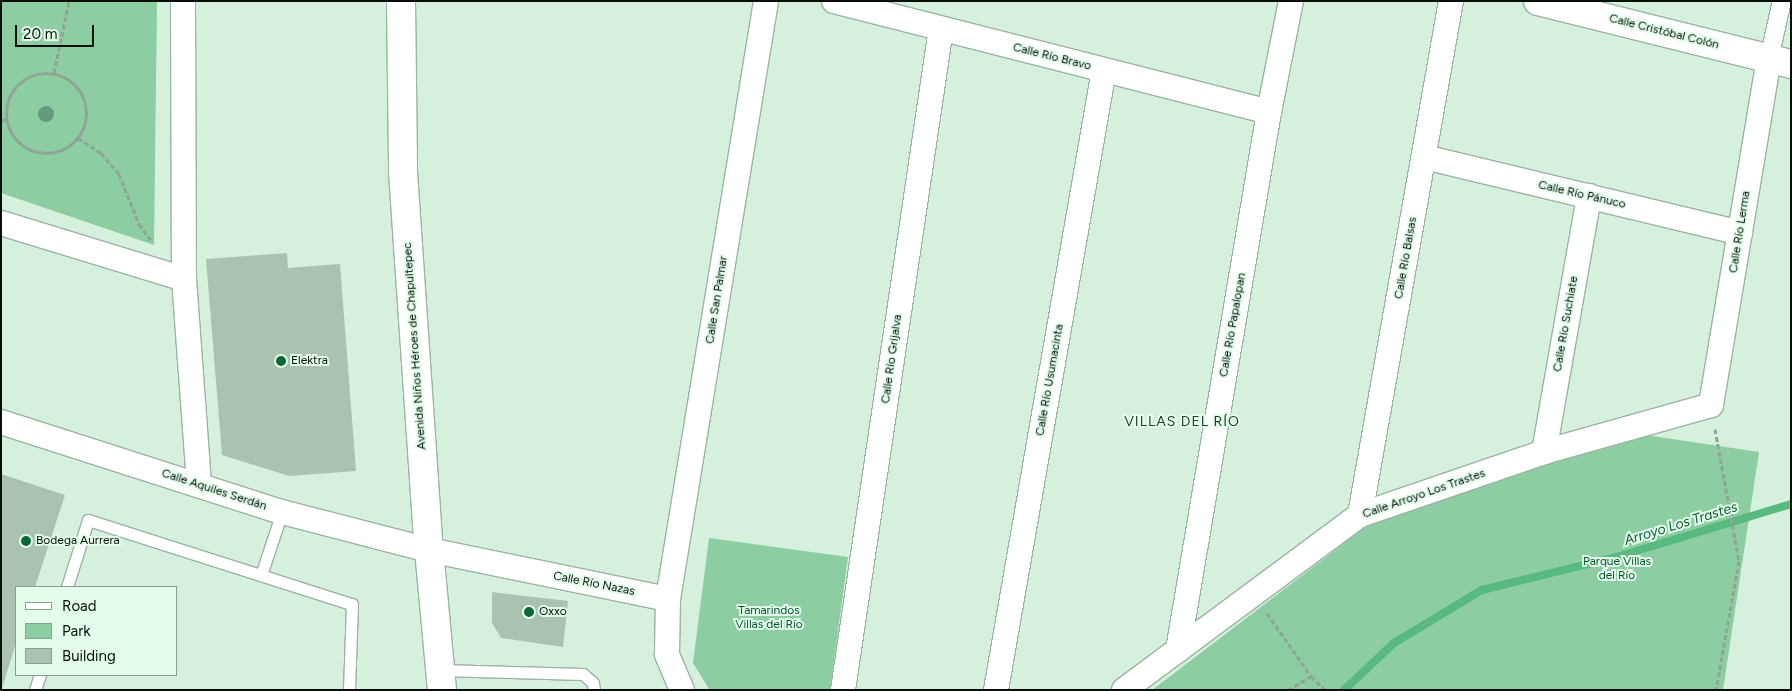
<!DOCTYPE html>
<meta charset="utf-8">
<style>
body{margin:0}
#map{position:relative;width:1792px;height:691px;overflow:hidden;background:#d5f1dd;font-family:Figtree,sans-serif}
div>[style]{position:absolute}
.green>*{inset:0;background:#8dcda2}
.stream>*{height:8px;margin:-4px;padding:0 4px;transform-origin:4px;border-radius:4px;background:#58ba7e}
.building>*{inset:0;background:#a9c3b0}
.path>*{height:3px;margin-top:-1.5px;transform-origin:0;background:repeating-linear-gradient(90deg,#8fa596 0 5px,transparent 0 7.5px)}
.path>.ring{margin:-1.5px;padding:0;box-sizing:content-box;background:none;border:3px solid #8fa596;border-radius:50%}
.roads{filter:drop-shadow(1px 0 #9ab4a1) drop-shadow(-1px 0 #9ab4a1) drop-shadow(0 1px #9ab4a1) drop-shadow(0 -1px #9ab4a1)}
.service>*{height:11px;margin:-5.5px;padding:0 5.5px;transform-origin:5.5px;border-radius:5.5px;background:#fff}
.pedestrian>*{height:18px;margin:-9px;padding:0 9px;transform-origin:9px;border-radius:9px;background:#fff}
.minor>*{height:24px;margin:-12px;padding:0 12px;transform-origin:12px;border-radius:12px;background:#fff}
.tertiary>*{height:28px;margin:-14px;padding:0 14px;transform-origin:14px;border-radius:14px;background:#fff}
.trees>*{width:16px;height:16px;margin:-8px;border-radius:50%;background:#639b7c}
.dots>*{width:14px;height:14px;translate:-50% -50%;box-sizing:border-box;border:2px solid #e2feea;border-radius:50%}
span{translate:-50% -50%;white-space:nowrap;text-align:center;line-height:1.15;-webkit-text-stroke:4px #e2feea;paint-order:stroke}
.street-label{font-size:12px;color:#060f09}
.poi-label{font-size:12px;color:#060f09}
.left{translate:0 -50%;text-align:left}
.park-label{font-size:12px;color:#05542d}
.neighbourhood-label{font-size:14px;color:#263c2d;letter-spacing:1px}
.water-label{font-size:14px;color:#0d5831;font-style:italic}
.frame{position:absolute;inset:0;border:2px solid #060f09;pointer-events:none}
.legend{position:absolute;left:15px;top:586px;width:162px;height:90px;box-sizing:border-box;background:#e2feea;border:1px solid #8a9e90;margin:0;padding:6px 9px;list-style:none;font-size:15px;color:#060f09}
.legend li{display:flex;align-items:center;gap:10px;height:25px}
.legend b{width:25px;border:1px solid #8a9e90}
.scale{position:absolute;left:15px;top:25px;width:79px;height:22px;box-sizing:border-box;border:2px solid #060f09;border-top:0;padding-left:6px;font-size:15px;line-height:18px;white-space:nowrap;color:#060f09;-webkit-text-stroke:4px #e2feea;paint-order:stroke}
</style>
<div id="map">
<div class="green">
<i style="clip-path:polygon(1px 1px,157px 1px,154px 245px,1px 193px)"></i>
<i style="clip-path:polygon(1639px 434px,1759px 452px,1723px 690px,1152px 690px,1380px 516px)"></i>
<i style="clip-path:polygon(709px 538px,848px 557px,830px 690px,709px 689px,693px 663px)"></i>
</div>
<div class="stream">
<i style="left:1344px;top:690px;width:69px;rotate:-43.2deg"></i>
<i style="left:1394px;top:643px;width:103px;rotate:-31.1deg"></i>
<i style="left:1482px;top:590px;width:142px;rotate:-13.8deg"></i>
<i style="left:1620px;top:556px;width:179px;rotate:-16.9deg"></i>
</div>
<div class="building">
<i style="clip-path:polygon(287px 253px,288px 268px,340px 264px,356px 471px,289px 476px,222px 455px,206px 259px)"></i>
<i style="clip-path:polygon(1px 474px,65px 495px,35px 587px,16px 587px,16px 643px,2px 688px)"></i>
<i style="clip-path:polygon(492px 592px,568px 601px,563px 647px,501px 638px,492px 623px)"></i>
</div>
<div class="path">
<i class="ring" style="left:6px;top:73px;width:77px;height:77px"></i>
<i style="left:54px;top:73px;width:74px;rotate:-78.2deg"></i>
<i style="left:1px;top:121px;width:5px;rotate:-22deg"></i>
<i style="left:78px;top:138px;width:27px;rotate:33deg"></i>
<i style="left:101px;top:153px;width:28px;rotate:49deg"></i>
<i style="left:119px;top:174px;width:54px;rotate:68.2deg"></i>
<i style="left:139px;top:224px;width:22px;rotate:54deg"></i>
<i style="left:1715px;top:429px;width:134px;rotate:79.7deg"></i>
<i style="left:1739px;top:561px;width:131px;rotate:100.1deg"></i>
<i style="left:1267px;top:613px;width:77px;rotate:55.1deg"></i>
<i style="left:1288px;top:690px;width:27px;rotate:-31deg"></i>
<i style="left:1311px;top:676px;width:20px;rotate:45deg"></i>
</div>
<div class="roads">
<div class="service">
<i style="left:261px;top:575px;width:66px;rotate:-71.6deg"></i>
<i style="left:67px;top:587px;width:70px;rotate:-72.6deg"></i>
<i style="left:88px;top:520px;width:277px;rotate:17.7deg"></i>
<i style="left:352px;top:604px;width:86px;rotate:92deg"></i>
<i style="left:440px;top:670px;width:143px;rotate:1.6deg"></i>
<i style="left:583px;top:674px;width:13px;rotate:42deg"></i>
<i style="left:593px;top:683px;width:7px;rotate:82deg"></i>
<i style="left:35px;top:690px;width:16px;rotate:-72deg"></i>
</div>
<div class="pedestrian">
<i style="left:1769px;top:59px;width:59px;rotate:-77.4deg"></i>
</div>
<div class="minor">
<i style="left:183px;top:1px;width:278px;rotate:89.8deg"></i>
<i style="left:184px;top:279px;width:207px;rotate:85.8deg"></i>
<i style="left:834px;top:1px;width:449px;rotate:14.3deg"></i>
<i style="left:1424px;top:157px;width:325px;rotate:13.5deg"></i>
<i style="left:1px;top:223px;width:191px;rotate:17deg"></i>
<i style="left:1px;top:422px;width:295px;rotate:17.8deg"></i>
<i style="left:282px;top:512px;width:152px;rotate:14.5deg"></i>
<i style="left:429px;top:550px;width:244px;rotate:11.6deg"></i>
<i style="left:1544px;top:452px;width:260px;rotate:-80deg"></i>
<i style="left:1360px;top:515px;width:522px;rotate:-79.96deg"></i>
<i style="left:1178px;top:650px;width:546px;rotate:-80.4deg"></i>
<i style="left:1269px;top:112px;width:113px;rotate:-78.8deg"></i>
<i style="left:682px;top:690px;width:39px;rotate:-113deg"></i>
<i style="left:667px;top:654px;width:55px;rotate:-89deg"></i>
<i style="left:668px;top:599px;width:606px;rotate:-80.69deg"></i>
<i style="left:843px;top:690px;width:668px;rotate:-81.57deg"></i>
<i style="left:996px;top:690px;width:629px;rotate:-80.12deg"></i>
<i style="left:1124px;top:690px;width:294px;rotate:-36.6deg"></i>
<i style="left:1360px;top:515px;width:194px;rotate:-18.9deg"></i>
<i style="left:1544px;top:452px;width:173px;rotate:-15.7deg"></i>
<i style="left:1711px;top:405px;width:351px;rotate:-80.5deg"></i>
</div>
<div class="tertiary">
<i style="left:401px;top:1px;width:171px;rotate:89.3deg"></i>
<i style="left:403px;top:172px;width:379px;rotate:86.1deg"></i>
<i style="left:429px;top:550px;width:141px;rotate:84.7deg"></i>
<i style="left:1538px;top:1px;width:261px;rotate:14deg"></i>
</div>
</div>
<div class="trees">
<i style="left:46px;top:114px"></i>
</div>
<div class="dots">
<i style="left:281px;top:361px;background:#0d6739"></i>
<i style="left:26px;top:541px;background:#0d6739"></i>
<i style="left:529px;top:612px;background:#0d6739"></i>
</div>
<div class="street-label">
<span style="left:1664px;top:32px;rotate:14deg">Calle Cristóbal Colón</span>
<span style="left:1052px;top:57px;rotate:14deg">Calle Río Bravo</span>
<span style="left:1582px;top:195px;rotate:13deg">Calle Río Pánuco</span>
<span style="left:1740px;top:232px;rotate:-81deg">Calle Río Lerma</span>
<span style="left:1406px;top:258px;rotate:-80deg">Calle Río Balsas</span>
<span style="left:717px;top:300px;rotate:-81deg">Calle San Palmar</span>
<span style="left:1566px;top:324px;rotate:-80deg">Calle Río Suchiate</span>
<span style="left:1233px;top:325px;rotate:-80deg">Calle Río Papalopan</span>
<span style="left:415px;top:346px;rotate:-94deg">Avenida Niños Héroes de Chapultepec</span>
<span style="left:892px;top:359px;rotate:-82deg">Calle Río Grijalva</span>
<span style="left:1050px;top:380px;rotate:-80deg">Calle Río Usumacinta</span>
<span style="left:214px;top:490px;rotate:18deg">Calle Aquiles Serdán</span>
<span style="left:1424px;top:494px;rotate:-19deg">Calle Arroyo Los Trastes</span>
<span style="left:594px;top:584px;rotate:11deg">Calle Río Nazas</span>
</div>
<div class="poi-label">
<span class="left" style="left:291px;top:361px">Elektra</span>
<span class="left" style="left:36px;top:541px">Bodega Aurrera</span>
<span class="left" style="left:539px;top:612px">Oxxo</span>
</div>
<div class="park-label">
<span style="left:1617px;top:569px">Parque Villas<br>del Río</span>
<span style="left:769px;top:618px">Tamarindos<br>Villas del Río</span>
</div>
<div class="neighbourhood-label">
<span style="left:1182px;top:422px">VILLAS DEL RÍO</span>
</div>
<div class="water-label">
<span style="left:1681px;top:524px;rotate:-17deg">Arroyo Los Trastes</span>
</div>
<div class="frame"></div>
<ul class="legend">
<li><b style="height:6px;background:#fff"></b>Road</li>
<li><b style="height:14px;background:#8dcda2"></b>Park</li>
<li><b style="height:14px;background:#a9c3b0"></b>Building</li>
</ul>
<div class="scale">20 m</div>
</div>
